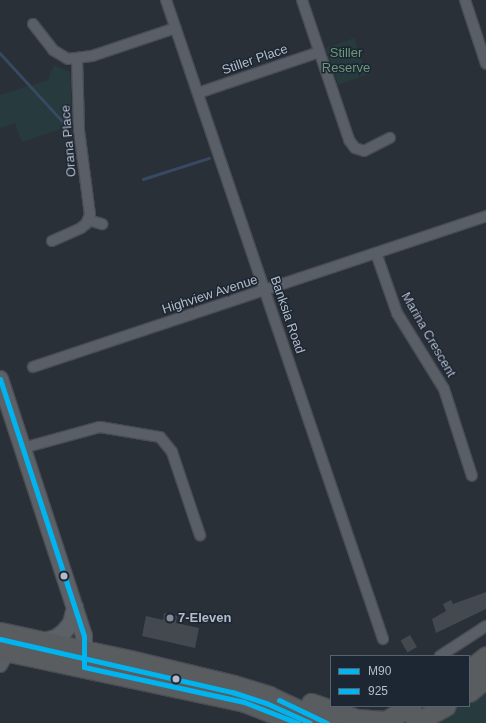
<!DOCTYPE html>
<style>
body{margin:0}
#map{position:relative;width:486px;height:723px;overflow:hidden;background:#2a3038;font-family:Helvetica,sans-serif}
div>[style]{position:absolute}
.green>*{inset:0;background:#273a3e;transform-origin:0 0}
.stream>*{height:2.5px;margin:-1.25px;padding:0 1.25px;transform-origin:1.25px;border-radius:1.25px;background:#384963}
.building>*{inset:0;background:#444950;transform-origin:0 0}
.roads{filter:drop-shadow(1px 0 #484c53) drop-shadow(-1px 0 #484c53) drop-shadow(0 1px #484c53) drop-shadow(0 -1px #484c53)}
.street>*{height:10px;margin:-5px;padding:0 5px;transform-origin:5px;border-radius:5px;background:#5a5e66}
.secondary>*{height:14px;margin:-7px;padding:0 7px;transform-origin:7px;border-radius:7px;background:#595d64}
.primary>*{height:16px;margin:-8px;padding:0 8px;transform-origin:8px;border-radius:8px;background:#5c6168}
.highway>*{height:19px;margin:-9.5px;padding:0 9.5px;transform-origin:9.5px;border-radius:9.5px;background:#5a5d60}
.bus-1>*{height:5px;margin:-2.5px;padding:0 2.5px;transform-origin:2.5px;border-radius:2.5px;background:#00b5ef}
.bus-2>*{height:5px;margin:-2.5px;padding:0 2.5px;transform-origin:2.5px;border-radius:2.5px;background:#00b5ef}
.dots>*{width:11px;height:11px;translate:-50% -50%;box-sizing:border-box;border:2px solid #1d2633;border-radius:50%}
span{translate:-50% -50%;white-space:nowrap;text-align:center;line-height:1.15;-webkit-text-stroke:3px #1d2633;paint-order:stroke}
.park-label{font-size:13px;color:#6b9a76}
.street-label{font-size:13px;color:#b4bcc9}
.poi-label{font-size:13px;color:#b4bcc9;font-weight:700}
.left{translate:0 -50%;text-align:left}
.legend{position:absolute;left:330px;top:655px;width:140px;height:52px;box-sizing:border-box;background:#1d2633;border:1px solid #59626f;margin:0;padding:5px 7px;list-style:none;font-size:12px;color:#b4bcc9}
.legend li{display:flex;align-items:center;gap:8px;height:20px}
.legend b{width:20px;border:1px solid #59626f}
</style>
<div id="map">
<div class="green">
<i style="left:354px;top:38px;width:39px;height:30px;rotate:71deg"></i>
<i style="clip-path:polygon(54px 65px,70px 72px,72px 125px,22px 142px,15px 123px,0 128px,0 95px,48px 80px)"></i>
<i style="clip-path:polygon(486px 686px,486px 723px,425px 723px,455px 706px,469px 706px,469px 698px)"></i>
</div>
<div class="stream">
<i style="left:0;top:53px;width:99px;rotate:47.5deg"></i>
<i style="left:143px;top:179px;width:69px;rotate:-17.7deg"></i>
</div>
<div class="building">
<i style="clip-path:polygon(486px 592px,486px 609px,436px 633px,432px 619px,446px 611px,443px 604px,451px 600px,453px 604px)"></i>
<i style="clip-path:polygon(164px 613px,177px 616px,176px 623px,199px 628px,195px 648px,142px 636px,146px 616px,163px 620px)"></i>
<i style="left:410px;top:635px;width:14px;height:11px;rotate:60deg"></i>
</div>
<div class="roads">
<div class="street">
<i style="left:166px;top:0;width:675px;rotate:71.24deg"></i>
<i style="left:302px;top:0;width:148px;rotate:71.4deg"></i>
<i style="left:349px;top:140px;width:10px;rotate:53deg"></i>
<i style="left:355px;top:148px;width:9px;rotate:18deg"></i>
<i style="left:364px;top:151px;width:29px;rotate:-27deg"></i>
<i style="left:465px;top:0;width:67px;rotate:71.8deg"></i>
<i style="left:33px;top:24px;width:33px;rotate:52deg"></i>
<i style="left:53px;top:50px;width:17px;rotate:31deg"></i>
<i style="left:68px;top:59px;width:24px;rotate:-7deg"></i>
<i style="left:92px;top:56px;width:88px;rotate:-18.6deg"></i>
<i style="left:198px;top:93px;width:128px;rotate:-18.7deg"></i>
<i style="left:88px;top:220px;width:15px;rotate:16deg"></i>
<i style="left:52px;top:241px;width:32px;rotate:-24deg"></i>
<i style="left:81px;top:228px;width:6px;rotate:-39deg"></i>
<i style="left:86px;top:224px;width:10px;rotate:-66deg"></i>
<i style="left:90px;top:215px;width:86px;rotate:-97.4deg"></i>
<i style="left:79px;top:130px;width:71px;rotate:-91.6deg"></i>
<i style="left:376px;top:253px;width:64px;rotate:70.7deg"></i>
<i style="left:397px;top:313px;width:89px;rotate:58.3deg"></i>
<i style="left:444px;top:389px;width:91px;rotate:72.2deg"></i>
<i style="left:33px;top:367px;width:478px;rotate:-18.4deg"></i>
<i style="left:23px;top:448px;width:80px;rotate:-15.3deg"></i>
<i style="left:100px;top:427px;width:61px;rotate:9.5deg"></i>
<i style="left:160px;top:437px;width:19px;rotate:51deg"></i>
<i style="left:172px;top:452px;width:88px;rotate:71.4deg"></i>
<i style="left:440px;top:656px;width:55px;rotate:-33.1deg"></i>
</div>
<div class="secondary">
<i style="left:0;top:665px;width:16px;rotate:-60deg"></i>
</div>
<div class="primary">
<i style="left:0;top:379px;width:270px;rotate:71.9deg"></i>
<i style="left:84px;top:636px;width:25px;rotate:90deg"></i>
<i style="left:43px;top:641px;width:13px;rotate:-13deg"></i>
<i style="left:56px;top:638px;width:10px;rotate:-37deg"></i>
<i style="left:64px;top:632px;width:11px;rotate:-52deg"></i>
<i style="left:71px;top:623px;width:16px;rotate:-75deg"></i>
</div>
<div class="highway">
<i style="left:0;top:632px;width:133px;rotate:12.2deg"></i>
<i style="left:130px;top:660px;width:107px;rotate:13.5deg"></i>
<i style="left:234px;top:685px;width:37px;rotate:17deg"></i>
<i style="left:269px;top:696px;width:64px;rotate:25deg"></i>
<i style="left:0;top:650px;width:249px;rotate:12deg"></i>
<i style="left:244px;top:702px;width:58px;rotate:21.3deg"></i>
<i style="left:469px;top:670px;width:22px;rotate:-39deg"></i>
<i style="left:469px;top:692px;width:22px;rotate:-39deg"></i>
<i style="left:311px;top:703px;width:49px;rotate:19.2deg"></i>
<i style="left:357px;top:719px;width:28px;rotate:4deg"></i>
<i style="left:382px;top:723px;width:34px;rotate:-30deg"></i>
<i style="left:415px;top:723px;width:35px;rotate:-29deg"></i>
</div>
</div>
<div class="bus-1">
<i style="left:0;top:379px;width:270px;rotate:71.9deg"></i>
<i style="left:84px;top:636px;width:31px;rotate:90deg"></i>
<i style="left:84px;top:667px;width:164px;rotate:12.3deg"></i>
<i style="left:244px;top:702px;width:58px;rotate:21.3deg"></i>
<i style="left:279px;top:700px;width:53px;rotate:25.6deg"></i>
</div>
<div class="bus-2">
<i style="left:0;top:639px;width:238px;rotate:12.9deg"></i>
<i style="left:232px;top:692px;width:36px;rotate:18deg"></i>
<i style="left:266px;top:703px;width:48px;rotate:24.4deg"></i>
</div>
<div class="dots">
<i style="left:64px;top:576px;background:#b4bcc9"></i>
<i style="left:170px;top:618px;background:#848b96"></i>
<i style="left:176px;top:679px;background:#b4bcc9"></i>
</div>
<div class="park-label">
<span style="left:346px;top:61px">Stiller<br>Reserve</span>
</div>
<div class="street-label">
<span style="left:255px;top:60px;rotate:-19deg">Stiller Place</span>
<span style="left:69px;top:141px;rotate:-95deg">Orana Place</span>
<span style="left:210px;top:295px;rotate:-18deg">Highview Avenue</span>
<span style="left:287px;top:315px;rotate:71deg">Banksia Road</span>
<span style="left:428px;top:335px;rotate:60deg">Marina Crescent</span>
</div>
<div class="poi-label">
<span class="left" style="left:178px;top:618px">7-Eleven</span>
</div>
<ul class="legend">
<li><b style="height:5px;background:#00b5ef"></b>M90</li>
<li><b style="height:5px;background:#00b5ef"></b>925</li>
</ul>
</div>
